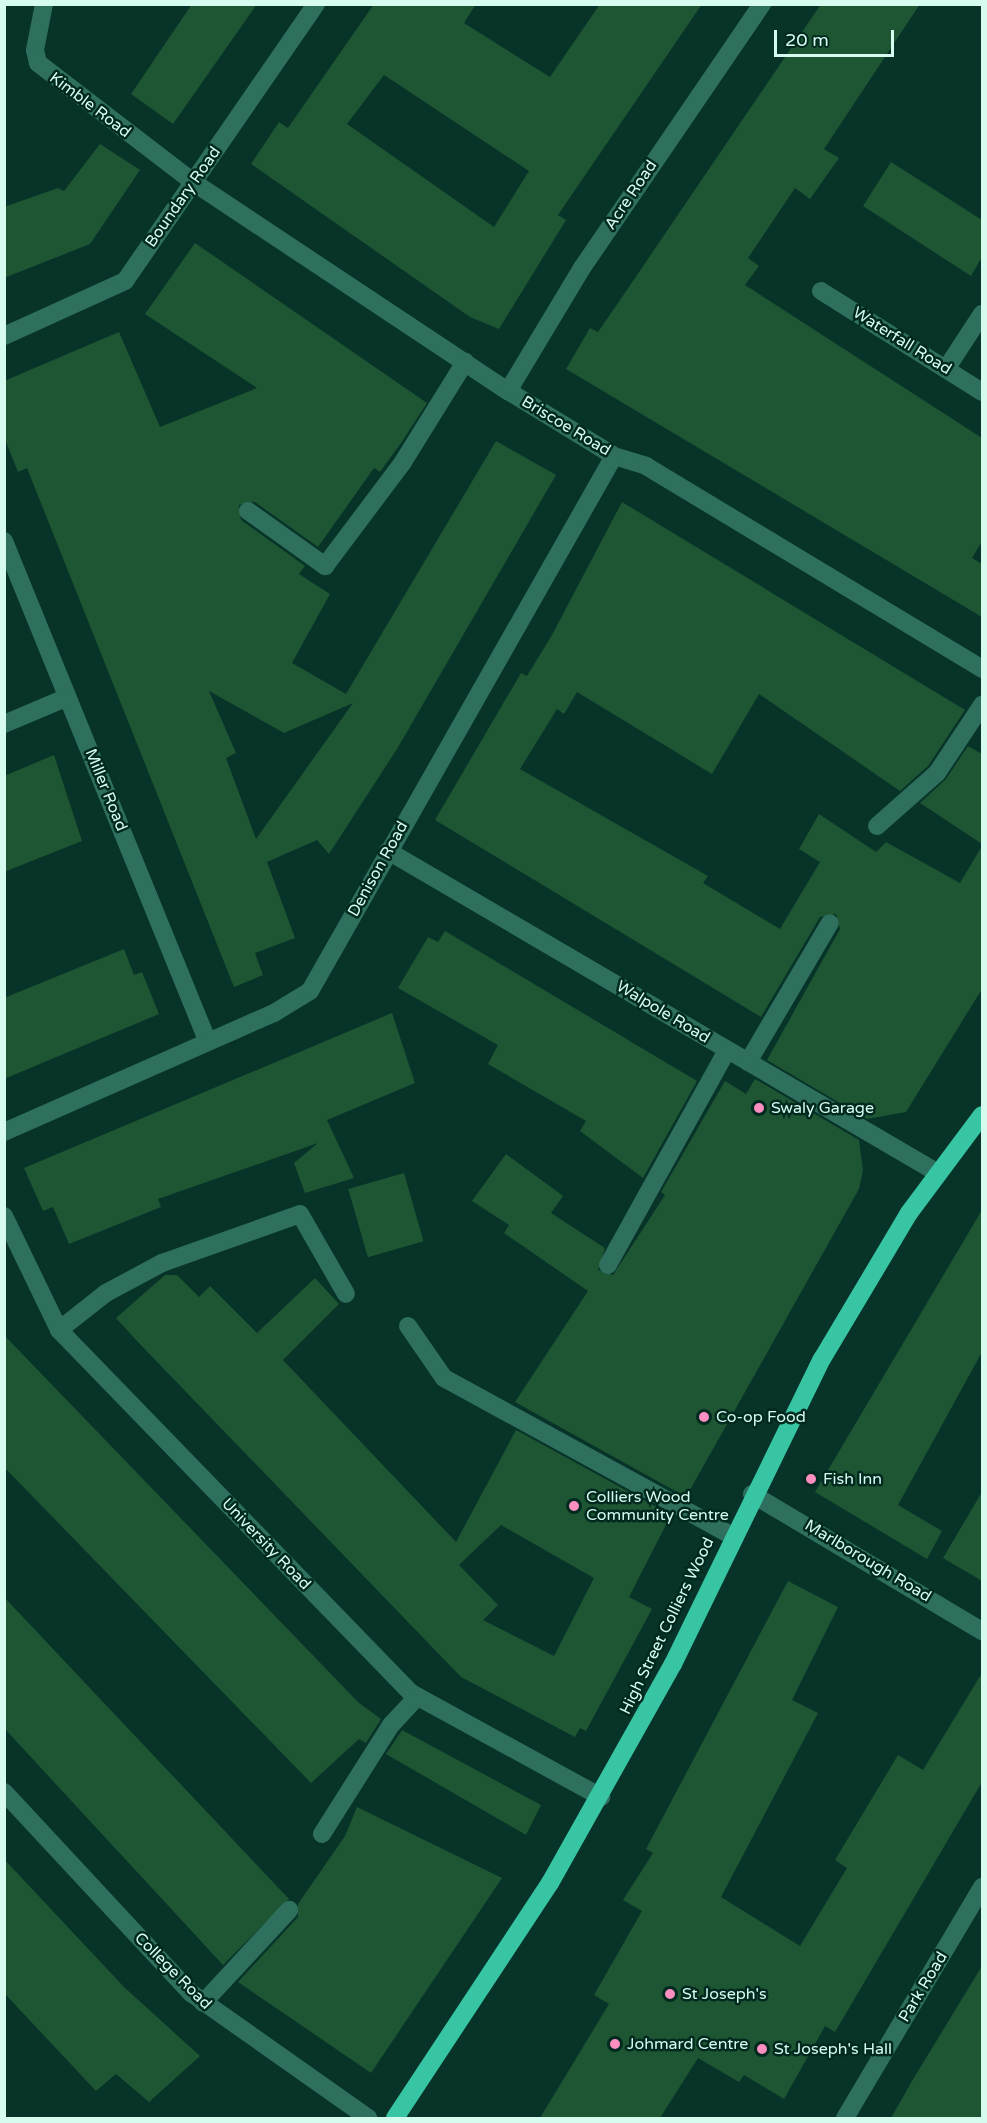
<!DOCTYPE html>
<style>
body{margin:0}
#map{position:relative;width:987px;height:2123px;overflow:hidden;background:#073329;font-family:"Varela Round",sans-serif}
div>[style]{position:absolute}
.building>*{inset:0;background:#1e5633;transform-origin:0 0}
.minor>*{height:18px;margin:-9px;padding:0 9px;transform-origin:9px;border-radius:9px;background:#2e6f5d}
.highway>*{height:18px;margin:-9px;padding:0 9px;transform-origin:9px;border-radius:9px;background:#37c5a3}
.dots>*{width:16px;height:16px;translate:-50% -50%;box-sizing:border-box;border:3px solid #00291f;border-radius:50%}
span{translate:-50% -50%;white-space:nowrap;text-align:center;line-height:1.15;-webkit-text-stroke:5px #00291f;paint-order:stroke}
.street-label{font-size:16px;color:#d6fbef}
.poi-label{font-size:16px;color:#d6fbef}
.left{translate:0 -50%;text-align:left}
.frame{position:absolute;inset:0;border:6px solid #d6fbef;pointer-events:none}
.scale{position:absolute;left:774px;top:30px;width:120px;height:27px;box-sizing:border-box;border:3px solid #d6fbef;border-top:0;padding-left:8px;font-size:18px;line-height:21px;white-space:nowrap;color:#d6fbef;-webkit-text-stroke:4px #00291f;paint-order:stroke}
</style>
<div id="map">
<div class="building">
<i style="clip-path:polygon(192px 4px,257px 4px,173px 124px,131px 94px)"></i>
<i style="clip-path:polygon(evenodd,374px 4px,476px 4px,464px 23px,550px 77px,600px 4px,702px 4px,558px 215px,566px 220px,499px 329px,470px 317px,251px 164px,279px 122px,288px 128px,374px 4px,384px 75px,529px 171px,494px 227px,347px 124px,384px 75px)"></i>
<i style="clip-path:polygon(821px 4px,920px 4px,824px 149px,839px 158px,810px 199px,795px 188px,748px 258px,759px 266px,745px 285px,982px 438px,982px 541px,972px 558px,982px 564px,982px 617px,566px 369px,590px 328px,598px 332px,618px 303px)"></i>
<i style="clip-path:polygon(100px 144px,140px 170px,90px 244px,4px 278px,4px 207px,58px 188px,64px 191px)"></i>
<i style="clip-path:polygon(891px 162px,982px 220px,982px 257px,971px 276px,863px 206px)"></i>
<i style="clip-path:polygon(evenodd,195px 243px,427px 403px,401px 443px,380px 472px,374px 468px,318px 547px,255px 502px,239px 505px,241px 520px,305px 566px,299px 574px,330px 594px,292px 663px,346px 694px,496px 441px,556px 475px,397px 749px,329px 854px,317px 840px,267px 862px,295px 938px,255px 953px,263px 975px,234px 987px,27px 468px,18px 472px,4px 437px,4px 381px,119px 332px,160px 427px,257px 388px,145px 314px,195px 243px,209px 691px,284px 733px,353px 703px,256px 839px,226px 758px,236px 753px,209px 691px)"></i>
<i style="clip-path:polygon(622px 502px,965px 710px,928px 766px,900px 791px,759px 694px,712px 774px,577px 692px,564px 714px,557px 709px,520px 769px,708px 876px,703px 883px,780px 929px,820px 862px,799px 849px,819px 814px,876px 852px,886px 842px,960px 883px,982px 846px,982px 989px,906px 1112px,867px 1119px,767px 1060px,840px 929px,836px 914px,820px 917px,761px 1017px,435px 820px,521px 673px,527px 676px,552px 635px)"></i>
<i style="clip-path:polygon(968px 746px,982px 754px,982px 844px,920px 803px,946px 779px)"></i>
<i style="clip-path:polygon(54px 755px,82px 841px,4px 872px,4px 776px)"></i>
<i style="clip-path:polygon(445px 931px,697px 1081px,643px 1178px,580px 1131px,586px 1121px,488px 1064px,498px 1045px,398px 988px,428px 937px,438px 942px)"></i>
<i style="clip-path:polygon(124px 949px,134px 975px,142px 972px,159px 1014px,4px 1079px,4px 998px)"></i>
<i style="clip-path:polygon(392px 1013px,415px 1083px,327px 1120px,354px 1178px,305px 1193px,294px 1163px,318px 1143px,158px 1199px,161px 1207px,69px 1244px,53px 1207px,43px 1211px,24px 1168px)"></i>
<i style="clip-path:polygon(755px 1079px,859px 1140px,863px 1170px,859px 1189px,686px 1497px,515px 1402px,588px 1291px,504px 1233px,509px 1225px,472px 1201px,506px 1154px,563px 1196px,551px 1213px,605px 1248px,598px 1270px,613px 1275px,665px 1195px,661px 1192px,725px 1081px,746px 1094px)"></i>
<i style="left:404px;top:1173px;width:71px;height:58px;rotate:74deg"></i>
<i style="clip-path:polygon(982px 1210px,982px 1352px,898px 1505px,942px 1531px,927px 1559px,815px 1492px)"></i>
<i style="clip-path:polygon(evenodd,165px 1275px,177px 1275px,199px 1297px,210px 1286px,257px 1333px,315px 1278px,339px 1304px,283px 1360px,456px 1542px,516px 1430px,671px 1515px,629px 1597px,652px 1609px,586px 1731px,580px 1728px,575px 1737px,461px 1677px,136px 1340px,116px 1318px,165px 1275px,501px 1525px,594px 1578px,554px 1656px,483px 1620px,498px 1605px,459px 1565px,501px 1525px)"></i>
<i style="clip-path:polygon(4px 1335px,359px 1703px,381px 1719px,366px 1743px,359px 1739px,311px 1783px,4px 1467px)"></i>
<i style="clip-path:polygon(982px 1492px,982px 1581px,943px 1558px)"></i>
<i style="clip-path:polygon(788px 1581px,838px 1607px,792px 1700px,818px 1713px,721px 1897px,800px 1946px,847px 1868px,835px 1860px,898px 1755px,923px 1770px,982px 1673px,982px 1782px,835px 2032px,825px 2026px,784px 2099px,744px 2075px,739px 2082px,698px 2058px,660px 2118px,540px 2118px,609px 2004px,594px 1995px,642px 1911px,623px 1900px,653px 1853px,646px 1849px)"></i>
<i style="clip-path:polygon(4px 1597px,289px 1899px,223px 1965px,4px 1728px)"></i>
<i style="clip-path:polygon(402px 1730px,541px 1805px,526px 1835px,386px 1754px)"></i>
<i style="clip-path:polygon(357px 1807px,502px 1878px,371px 2073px,238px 1982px,298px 1917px,298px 1904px,345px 1836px)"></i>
<i style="clip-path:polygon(4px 1859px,124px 1987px,200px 2056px,149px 2102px,116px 2074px,96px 2091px,4px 1993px)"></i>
<i style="clip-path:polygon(982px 1966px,982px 2118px,891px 2118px,912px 2081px)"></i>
</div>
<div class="minor">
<i style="left:44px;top:4px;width:47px;rotate:101.1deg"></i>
<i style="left:35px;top:50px;width:13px;rotate:77deg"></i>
<i style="left:38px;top:63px;width:195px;rotate:37.5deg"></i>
<i style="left:193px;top:182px;width:378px;rotate:33.6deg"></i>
<i style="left:508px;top:391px;width:124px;rotate:31.5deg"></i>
<i style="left:614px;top:456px;width:34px;rotate:17deg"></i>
<i style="left:646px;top:466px;width:393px;rotate:31.1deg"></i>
<i style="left:821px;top:291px;width:190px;rotate:32.1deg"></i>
<i style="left:4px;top:336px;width:133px;rotate:-24.4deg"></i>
<i style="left:125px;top:281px;width:336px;rotate:-55.4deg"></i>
<i style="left:946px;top:369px;width:66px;rotate:-56.8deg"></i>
<i style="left:508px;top:391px;width:144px;rotate:-59deg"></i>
<i style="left:582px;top:268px;width:320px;rotate:-55.7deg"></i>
<i style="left:248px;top:511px;width:95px;rotate:35.5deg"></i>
<i style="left:325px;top:566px;width:130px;rotate:-53.1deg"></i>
<i style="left:403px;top:462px;width:118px;rotate:-58.2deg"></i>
<i style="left:4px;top:541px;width:539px;rotate:67.86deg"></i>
<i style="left:4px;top:724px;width:69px;rotate:-22.9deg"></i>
<i style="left:877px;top:826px;width:80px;rotate:-41.5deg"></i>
<i style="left:937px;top:773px;width:82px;rotate:-56.5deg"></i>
<i style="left:388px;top:851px;width:637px;rotate:30.35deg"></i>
<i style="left:748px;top:1062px;width:161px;rotate:-59.5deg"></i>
<i style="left:4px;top:1132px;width:295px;rotate:-23.8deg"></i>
<i style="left:274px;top:1013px;width:42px;rotate:-31.4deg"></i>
<i style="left:310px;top:991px;width:615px;rotate:-60.39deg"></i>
<i style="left:4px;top:1216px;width:127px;rotate:64.2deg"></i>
<i style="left:59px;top:1330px;width:506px;rotate:45.88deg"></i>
<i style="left:411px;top:1693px;width:217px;rotate:28.7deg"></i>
<i style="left:608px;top:1265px;width:246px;rotate:-61deg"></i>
<i style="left:408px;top:1326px;width:63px;rotate:55.3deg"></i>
<i style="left:444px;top:1378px;width:328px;rotate:28.7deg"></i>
<i style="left:59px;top:1330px;width:60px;rotate:-38.2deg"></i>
<i style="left:106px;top:1293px;width:64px;rotate:-28.2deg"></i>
<i style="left:162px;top:1263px;width:146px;rotate:-19.5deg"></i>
<i style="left:300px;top:1214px;width:92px;rotate:60.1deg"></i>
<i style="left:752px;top:1494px;width:268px;rotate:30.8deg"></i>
<i style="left:4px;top:1792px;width:275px;rotate:47.1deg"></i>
<i style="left:191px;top:1993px;width:217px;rotate:35.2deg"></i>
<i style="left:322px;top:1834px;width:129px;rotate:-57.7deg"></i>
<i style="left:391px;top:1725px;width:38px;rotate:-47deg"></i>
<i style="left:203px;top:2003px;width:127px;rotate:-47.2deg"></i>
<i style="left:845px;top:2118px;width:269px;rotate:-59.3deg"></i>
</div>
<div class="highway">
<i style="left:395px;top:2118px;width:282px;rotate:-56.6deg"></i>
<i style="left:550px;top:1883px;width:251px;rotate:-60.7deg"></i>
<i style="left:673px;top:1664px;width:339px;rotate:-64deg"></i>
<i style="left:822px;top:1359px;width:170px;rotate:-59.2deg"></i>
<i style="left:909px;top:1213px;width:122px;rotate:-53.3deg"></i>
</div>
<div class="dots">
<i style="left:759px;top:1108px;background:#fd8ec0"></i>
<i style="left:704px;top:1417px;background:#fd8ec0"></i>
<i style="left:811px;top:1479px;background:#fd8ec0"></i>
<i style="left:574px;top:1506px;background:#fd8ec0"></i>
<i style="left:670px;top:1994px;background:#fd8ec0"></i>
<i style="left:615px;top:2044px;background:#fd8ec0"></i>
<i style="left:762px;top:2049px;background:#fd8ec0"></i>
</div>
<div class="street-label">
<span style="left:90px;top:105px;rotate:37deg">Kimble Road</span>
<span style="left:631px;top:195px;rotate:-56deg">Acre Road</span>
<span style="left:183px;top:197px;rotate:-55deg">Boundary Road</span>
<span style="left:902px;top:341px;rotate:32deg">Waterfall Road</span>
<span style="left:566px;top:426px;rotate:31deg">Briscoe Road</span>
<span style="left:106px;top:790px;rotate:68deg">Miller Road</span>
<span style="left:378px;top:869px;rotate:-61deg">Denison Road</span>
<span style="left:663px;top:1012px;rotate:31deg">Walpole Road</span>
<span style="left:266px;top:1544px;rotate:46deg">University Road</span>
<span style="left:868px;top:1561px;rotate:31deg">Marlborough Road</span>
<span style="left:667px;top:1626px;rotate:-64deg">High Street Colliers Wood</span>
<span style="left:173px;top:1971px;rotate:45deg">College Road</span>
<span style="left:923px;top:1987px;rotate:-59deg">Park Road</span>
</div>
<div class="poi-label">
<span class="left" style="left:771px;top:1108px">Swaly Garage</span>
<span class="left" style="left:716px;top:1417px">Co-op Food</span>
<span class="left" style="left:823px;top:1479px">Fish Inn</span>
<span class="left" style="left:586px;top:1506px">Colliers Wood<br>Community Centre</span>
<span class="left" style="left:682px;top:1994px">St Joseph's</span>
<span class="left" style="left:627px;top:2044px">Johmard Centre</span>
<span class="left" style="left:774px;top:2049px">St Joseph's Hall</span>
</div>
<div class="frame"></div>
<div class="scale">20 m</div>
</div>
